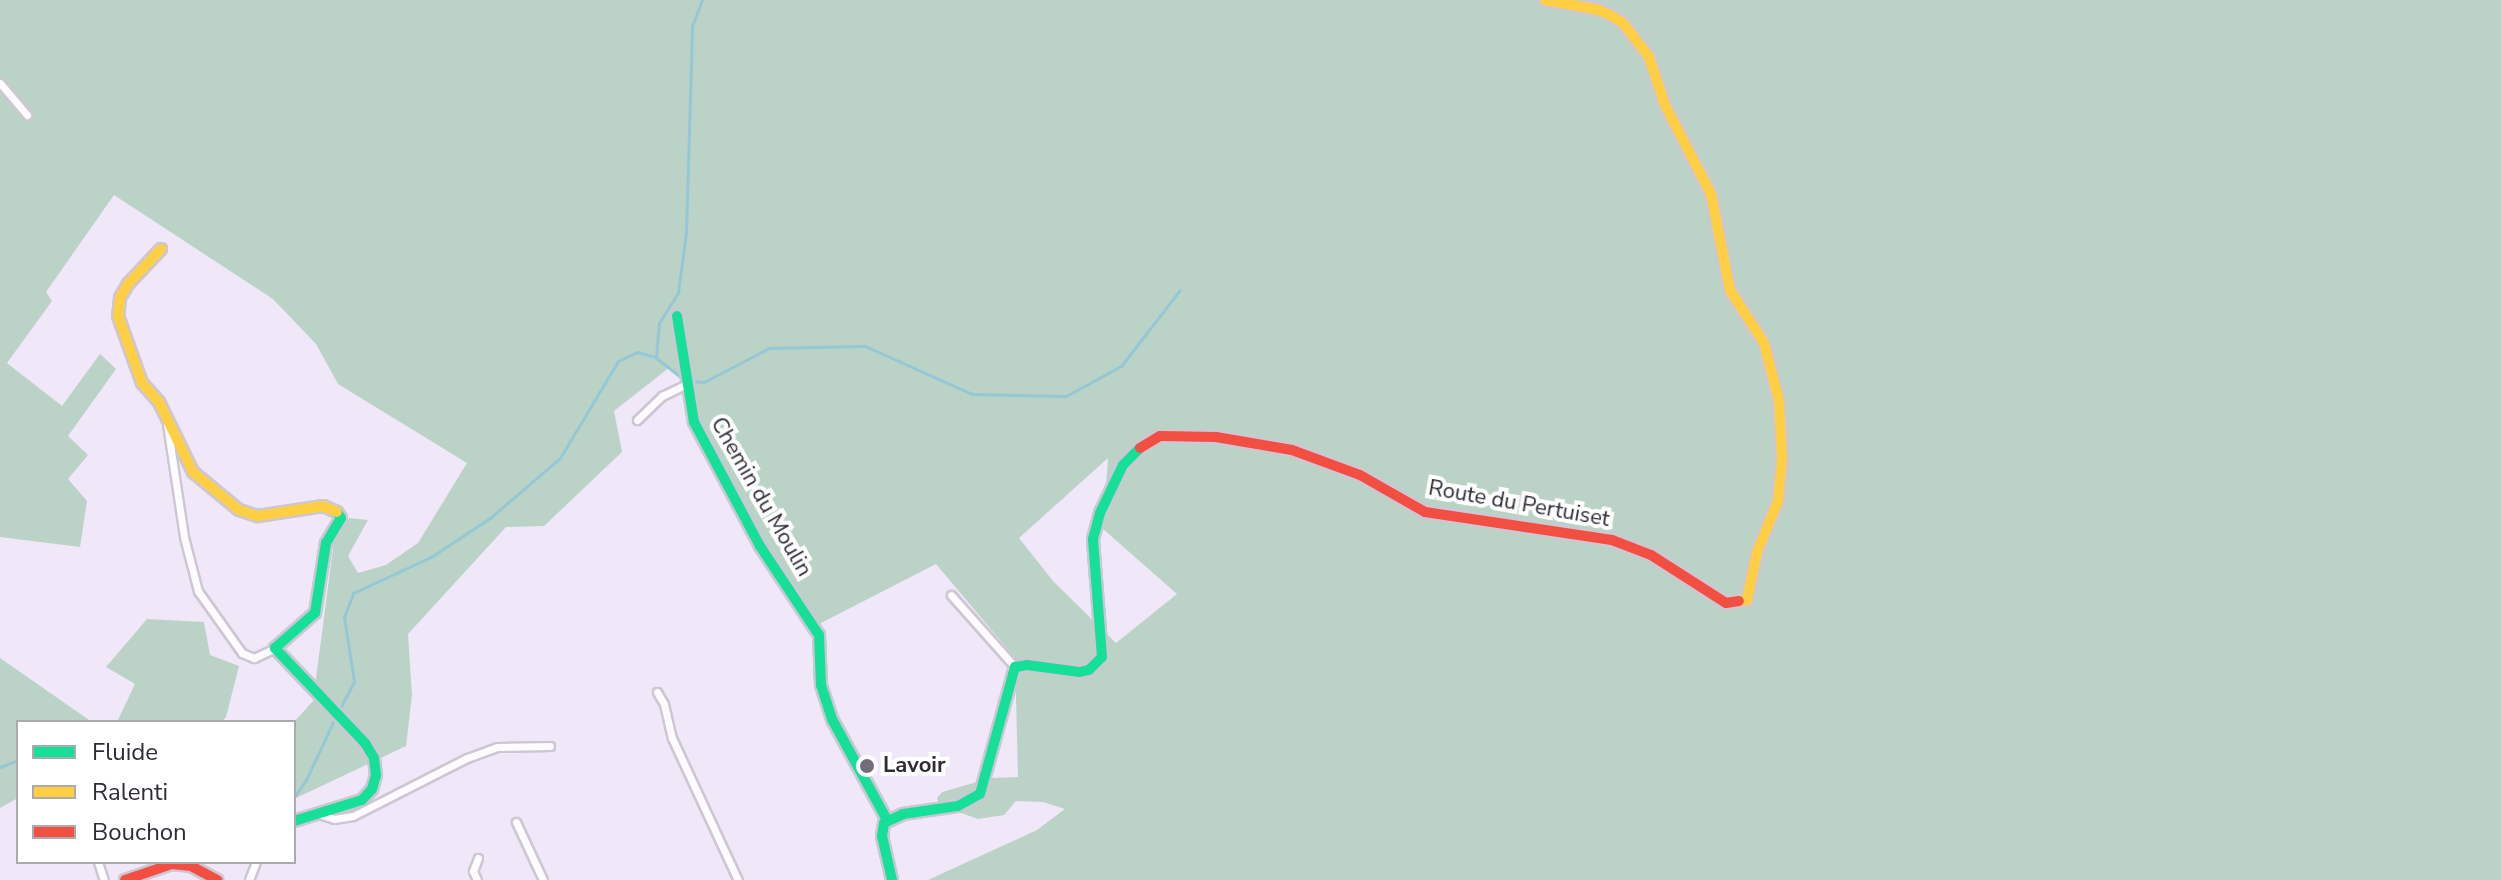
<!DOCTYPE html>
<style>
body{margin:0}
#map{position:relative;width:2501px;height:880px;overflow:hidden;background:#f0e7f8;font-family:"Nunito Sans",sans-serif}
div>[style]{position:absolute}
.green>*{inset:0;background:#bbd3c7}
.stream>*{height:3px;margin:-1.5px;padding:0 1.5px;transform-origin:1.5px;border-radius:1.5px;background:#95c8d6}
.roads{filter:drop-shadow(2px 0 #cdc6d3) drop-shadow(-2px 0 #cdc6d3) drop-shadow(0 2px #cdc6d3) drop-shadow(0 -2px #cdc6d3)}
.street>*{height:7px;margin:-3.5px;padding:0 3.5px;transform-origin:3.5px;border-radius:3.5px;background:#fdfbfe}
.fast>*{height:10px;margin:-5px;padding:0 5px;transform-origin:5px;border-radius:5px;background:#16e098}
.slow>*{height:10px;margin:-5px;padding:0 5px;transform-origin:5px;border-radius:5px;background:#ffcf43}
.jam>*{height:10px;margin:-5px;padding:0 5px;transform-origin:5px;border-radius:5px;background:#f24e42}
.dots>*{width:22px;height:22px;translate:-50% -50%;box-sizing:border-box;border:4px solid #fff;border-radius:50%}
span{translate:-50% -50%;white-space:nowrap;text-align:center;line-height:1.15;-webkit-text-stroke:8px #fff;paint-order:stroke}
.street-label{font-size:22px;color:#302b35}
.poi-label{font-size:22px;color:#302b35;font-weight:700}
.left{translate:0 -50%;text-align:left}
.legend{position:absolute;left:16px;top:720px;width:280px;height:144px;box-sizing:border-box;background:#fff;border:2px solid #acaaae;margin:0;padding:10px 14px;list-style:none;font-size:24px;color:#302b35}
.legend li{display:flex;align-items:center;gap:16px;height:40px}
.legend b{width:40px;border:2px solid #acaaae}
</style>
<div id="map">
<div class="green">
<i style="clip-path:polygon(evenodd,0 0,2501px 0,2501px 880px,928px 880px,1037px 830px,1065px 809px,1043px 802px,1016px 801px,1004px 815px,978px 819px,939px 805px,937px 798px,942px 792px,991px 778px,1018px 777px,1015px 658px,936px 564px,819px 624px,767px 544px,691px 405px,685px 385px,670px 367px,614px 411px,622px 452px,544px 526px,506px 527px,408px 634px,412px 695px,406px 746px,294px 799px,294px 722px,313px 701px,334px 541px,349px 518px,368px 520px,348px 556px,358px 573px,386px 565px,418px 543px,467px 463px,338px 384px,316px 344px,273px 299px,114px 195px,46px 292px,52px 301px,7px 363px,62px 406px,100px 354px,116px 369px,68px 436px,88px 455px,68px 479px,87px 501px,80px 547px,0 537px,0 0,1108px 458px,1103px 529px,1177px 594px,1116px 643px,1053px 581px,1019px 538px,1108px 458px)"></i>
<i style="clip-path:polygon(147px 619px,204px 622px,210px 655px,239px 666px,226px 717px,221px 722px,117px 722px,135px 684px,106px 667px)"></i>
<i style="clip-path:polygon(0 658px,92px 722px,18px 722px,18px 798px,0 808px)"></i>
</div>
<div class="stream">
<i style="left:655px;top:357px;width:37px;rotate:38deg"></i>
<i style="left:691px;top:381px;width:13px;rotate:4deg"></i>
<i style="left:704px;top:382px;width:73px;rotate:-27.6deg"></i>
<i style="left:769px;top:348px;width:96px;rotate:-1.2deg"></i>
<i style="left:865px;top:346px;width:117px;rotate:24.2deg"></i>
<i style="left:972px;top:394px;width:94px;rotate:1.2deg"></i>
<i style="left:1066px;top:396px;width:63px;rotate:-28.6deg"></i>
<i style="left:1121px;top:366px;width:96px;rotate:-52.2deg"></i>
<i style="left:339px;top:710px;width:32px;rotate:-62deg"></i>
<i style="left:354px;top:682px;width:66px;rotate:-98.7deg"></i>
<i style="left:344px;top:617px;width:26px;rotate:-69deg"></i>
<i style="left:353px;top:593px;width:86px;rotate:-24.8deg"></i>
<i style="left:431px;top:557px;width:71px;rotate:-33.5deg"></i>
<i style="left:490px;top:518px;width:92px;rotate:-40.6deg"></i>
<i style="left:560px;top:458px;width:113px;rotate:-59.1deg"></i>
<i style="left:618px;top:361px;width:21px;rotate:-25deg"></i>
<i style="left:637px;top:352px;width:20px;rotate:15deg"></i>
<i style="left:656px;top:357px;width:34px;rotate:-85deg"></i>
<i style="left:659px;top:323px;width:36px;rotate:-58deg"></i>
<i style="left:678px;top:293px;width:62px;rotate:-82.5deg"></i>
<i style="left:686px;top:232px;width:206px;rotate:-88.3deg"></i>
<i style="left:692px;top:26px;width:28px;rotate:-69deg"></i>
<i style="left:0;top:767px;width:19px;rotate:-21deg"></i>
<i style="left:294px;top:797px;width:21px;rotate:-55deg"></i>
<i style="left:306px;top:780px;width:66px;rotate:-65deg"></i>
</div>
<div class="roads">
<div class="street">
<i style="left:0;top:83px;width:42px;rotate:49.8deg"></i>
<i style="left:637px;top:420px;width:35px;rotate:-44deg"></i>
<i style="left:662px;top:396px;width:25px;rotate:-26deg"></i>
<i style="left:167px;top:424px;width:114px;rotate:81.4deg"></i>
<i style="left:184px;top:537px;width:56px;rotate:75.5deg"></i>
<i style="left:198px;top:591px;width:76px;rotate:54.6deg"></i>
<i style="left:242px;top:653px;width:13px;rotate:23deg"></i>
<i style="left:254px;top:658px;width:23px;rotate:-25deg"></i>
<i style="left:951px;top:595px;width:96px;rotate:48.4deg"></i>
<i style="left:657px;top:692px;width:14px;rotate:60deg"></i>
<i style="left:664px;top:704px;width:35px;rotate:77deg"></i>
<i style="left:672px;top:738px;width:157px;rotate:65.1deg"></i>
<i style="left:319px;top:814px;width:16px;rotate:18deg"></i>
<i style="left:334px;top:819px;width:19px;rotate:-9deg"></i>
<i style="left:353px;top:816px;width:128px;rotate:-27deg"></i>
<i style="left:467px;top:758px;width:32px;rotate:-20deg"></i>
<i style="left:497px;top:747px;width:53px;rotate:-1.1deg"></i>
<i style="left:516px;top:822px;width:64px;rotate:65deg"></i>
<i style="left:98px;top:862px;width:19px;rotate:72deg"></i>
<i style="left:249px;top:880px;width:19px;rotate:-69deg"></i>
<i style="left:477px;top:880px;width:10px;rotate:-114deg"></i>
<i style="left:473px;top:871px;width:14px;rotate:-69deg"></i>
</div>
<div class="fast">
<i style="left:677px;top:316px;width:107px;rotate:80.9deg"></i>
<i style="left:694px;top:422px;width:140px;rotate:62deg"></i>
<i style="left:760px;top:546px;width:107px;rotate:56.5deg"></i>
<i style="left:819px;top:635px;width:50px;rotate:87.7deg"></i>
<i style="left:821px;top:685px;width:38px;rotate:72deg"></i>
<i style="left:833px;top:721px;width:113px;rotate:61.4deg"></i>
<i style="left:294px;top:821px;width:71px;rotate:-17.2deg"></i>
<i style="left:362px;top:800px;width:15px;rotate:-48deg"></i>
<i style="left:372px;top:789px;width:15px;rotate:-74deg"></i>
<i style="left:376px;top:775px;width:17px;rotate:-97deg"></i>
<i style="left:374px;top:758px;width:17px;rotate:-121deg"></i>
<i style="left:365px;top:743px;width:131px;rotate:-133.5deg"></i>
<i style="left:275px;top:648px;width:53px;rotate:-41.2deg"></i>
<i style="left:315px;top:613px;width:71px;rotate:-81.1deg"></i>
<i style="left:326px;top:543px;width:29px;rotate:-59deg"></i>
<i style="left:341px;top:518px;width:7px;rotate:-124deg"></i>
<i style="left:892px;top:880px;width:45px;rotate:-102.8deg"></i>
<i style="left:882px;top:836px;width:13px;rotate:-81deg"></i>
<i style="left:884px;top:823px;width:21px;rotate:-25deg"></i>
<i style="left:903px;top:814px;width:56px;rotate:-8.3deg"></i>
<i style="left:958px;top:806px;width:25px;rotate:-29deg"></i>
<i style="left:980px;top:794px;width:132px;rotate:-74.6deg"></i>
<i style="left:1015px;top:667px;width:12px;rotate:-9deg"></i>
<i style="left:1027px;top:665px;width:53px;rotate:7.5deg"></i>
<i style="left:1080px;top:672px;width:9px;rotate:-13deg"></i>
<i style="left:1089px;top:670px;width:18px;rotate:-45deg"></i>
<i style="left:1102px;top:657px;width:118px;rotate:-94.4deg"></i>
<i style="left:1093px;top:539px;width:27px;rotate:-75deg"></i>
<i style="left:1100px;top:513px;width:53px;rotate:-64.4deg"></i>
<i style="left:1123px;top:465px;width:24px;rotate:-45deg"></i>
</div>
<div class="slow">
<i style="left:1545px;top:0;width:55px;rotate:10.5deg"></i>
<i style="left:1599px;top:10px;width:14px;rotate:25deg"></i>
<i style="left:1612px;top:16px;width:13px;rotate:32deg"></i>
<i style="left:1623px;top:23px;width:43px;rotate:52.6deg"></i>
<i style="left:1649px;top:57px;width:51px;rotate:71.6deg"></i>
<i style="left:1665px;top:105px;width:100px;rotate:62.7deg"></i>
<i style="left:1711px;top:194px;width:98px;rotate:78.8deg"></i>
<i style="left:1730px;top:290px;width:63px;rotate:57.3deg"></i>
<i style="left:1764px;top:343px;width:60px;rotate:75.5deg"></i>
<i style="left:1779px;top:401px;width:58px;rotate:87deg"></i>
<i style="left:1782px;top:459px;width:42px;rotate:95.4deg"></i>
<i style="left:1778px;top:501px;width:55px;rotate:112.4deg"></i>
<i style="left:1757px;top:552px;width:49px;rotate:101.8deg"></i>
<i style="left:1747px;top:600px;width:8px;rotate:173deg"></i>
<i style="left:161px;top:249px;width:48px;rotate:133.3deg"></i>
<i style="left:128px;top:284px;width:16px;rotate:120deg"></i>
<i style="left:120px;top:298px;width:18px;rotate:96deg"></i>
<i style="left:118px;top:316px;width:71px;rotate:70.3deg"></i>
<i style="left:142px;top:383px;width:25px;rotate:48deg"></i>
<i style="left:159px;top:402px;width:78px;rotate:64.1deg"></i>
<i style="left:193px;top:472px;width:60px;rotate:39.6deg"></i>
<i style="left:239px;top:510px;width:20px;rotate:18deg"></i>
<i style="left:258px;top:516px;width:66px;rotate:-8.7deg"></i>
<i style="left:323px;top:506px;width:15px;rotate:23deg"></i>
</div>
<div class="jam">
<i style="left:1140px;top:448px;width:23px;rotate:-31deg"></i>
<i style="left:1160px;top:436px;width:56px;rotate:1deg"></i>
<i style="left:1216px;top:437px;width:77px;rotate:9.7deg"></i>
<i style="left:1292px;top:450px;width:72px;rotate:20.2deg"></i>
<i style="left:1360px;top:475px;width:75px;rotate:29.6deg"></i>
<i style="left:1425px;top:512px;width:189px;rotate:8.5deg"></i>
<i style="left:1612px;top:540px;width:42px;rotate:21deg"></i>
<i style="left:1651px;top:555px;width:89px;rotate:32.6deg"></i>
<i style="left:1726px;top:603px;width:13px;rotate:-9deg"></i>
<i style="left:125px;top:880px;width:50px;rotate:-18.8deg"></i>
<i style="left:172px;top:864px;width:19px;rotate:6deg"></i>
<i style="left:191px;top:866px;width:30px;rotate:28deg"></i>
</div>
</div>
<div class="dots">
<i style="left:867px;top:766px;background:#736d79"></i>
</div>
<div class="street-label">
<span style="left:761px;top:497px;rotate:60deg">Chemin du Moulin</span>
<span style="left:1519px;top:504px;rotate:10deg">Route du Pertuiset</span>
</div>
<div class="poi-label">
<span class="left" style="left:883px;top:766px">Lavoir</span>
</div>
<ul class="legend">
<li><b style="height:10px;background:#16e098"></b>Fluide</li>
<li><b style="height:10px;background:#ffcf43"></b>Ralenti</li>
<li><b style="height:10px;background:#f24e42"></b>Bouchon</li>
</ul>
</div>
